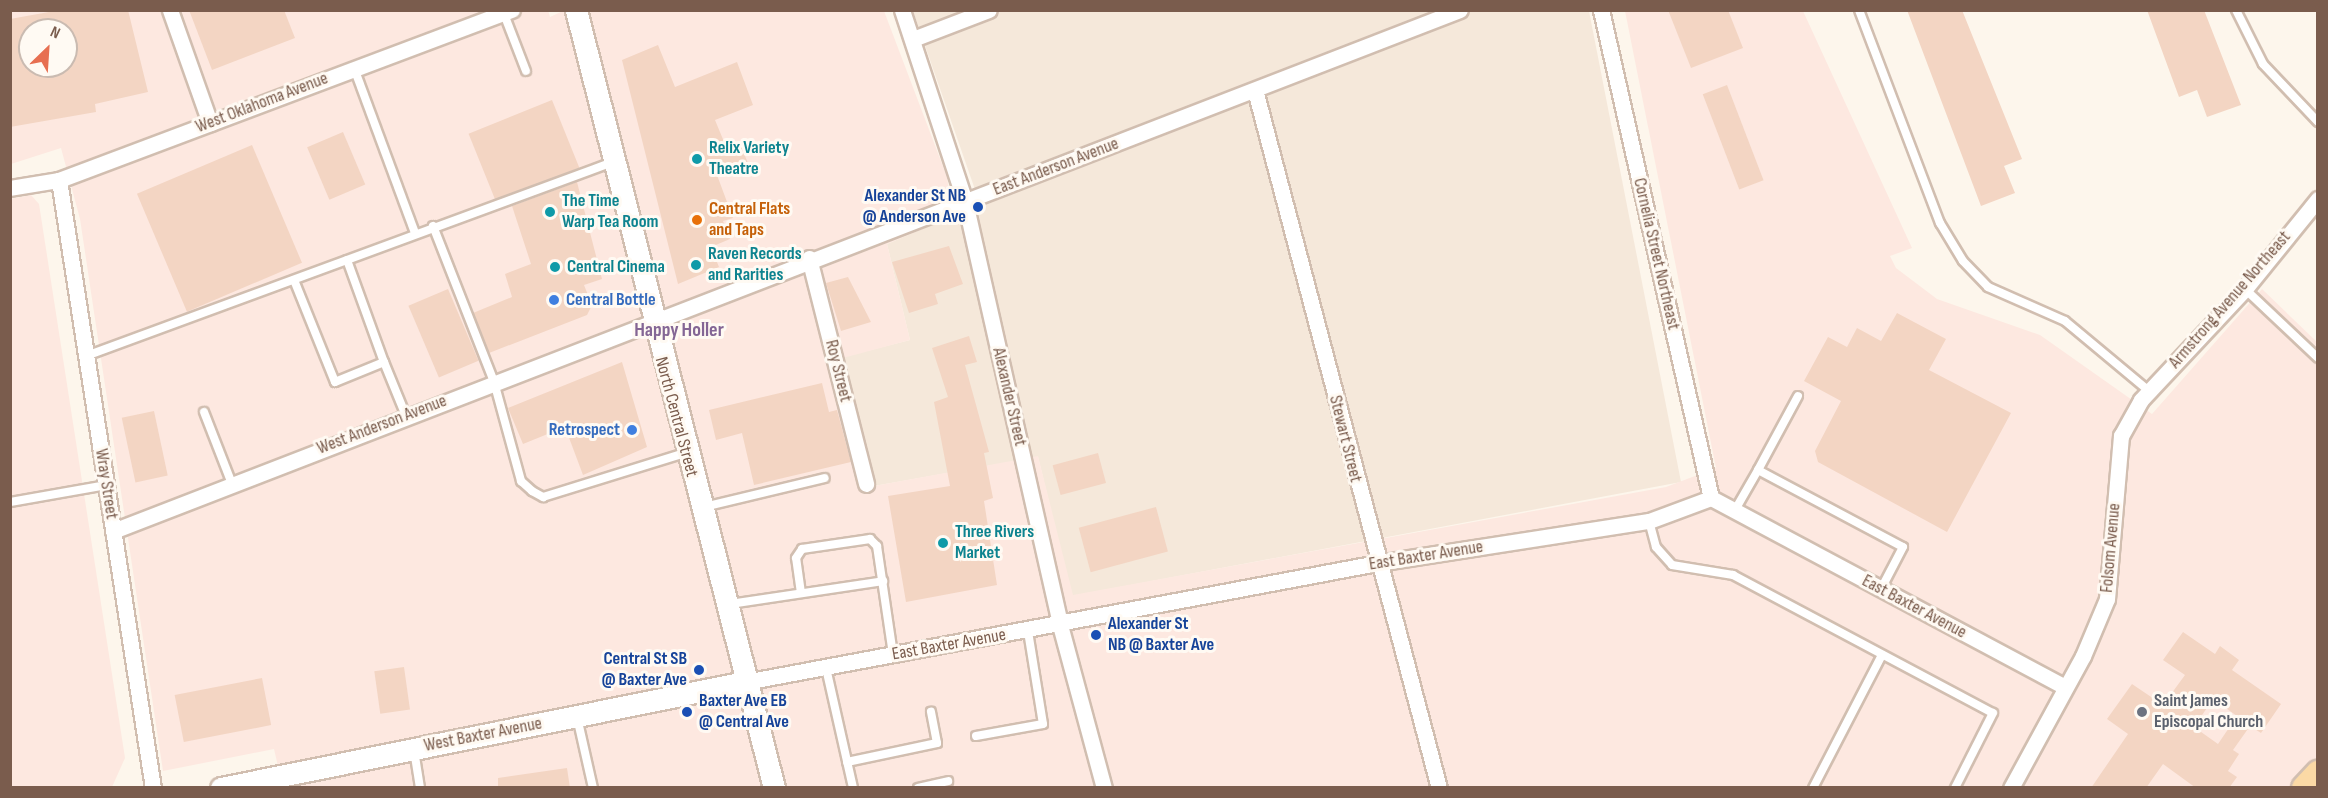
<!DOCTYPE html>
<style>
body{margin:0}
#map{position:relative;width:2328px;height:798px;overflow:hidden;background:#fdf6ec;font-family:"Sofia Sans Condensed",sans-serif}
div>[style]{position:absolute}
.residential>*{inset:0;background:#f5e8da}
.commercial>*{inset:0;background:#fde8e0}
.building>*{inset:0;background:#f3d5c3;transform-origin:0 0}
.roads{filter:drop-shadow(2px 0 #d1beb0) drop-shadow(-2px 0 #d1beb0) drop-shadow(0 2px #d1beb0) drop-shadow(0 -2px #d1beb0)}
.lane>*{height:8px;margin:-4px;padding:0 4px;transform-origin:4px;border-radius:4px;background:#fff}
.street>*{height:15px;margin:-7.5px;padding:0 7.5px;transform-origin:7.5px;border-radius:7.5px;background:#fff}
.secondary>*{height:21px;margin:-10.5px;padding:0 10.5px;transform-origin:10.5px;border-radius:10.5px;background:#fff}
.primary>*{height:24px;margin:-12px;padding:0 12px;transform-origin:12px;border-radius:12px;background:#fbd9a5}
.dots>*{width:16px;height:16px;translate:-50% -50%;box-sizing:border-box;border:3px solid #fffaf3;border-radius:50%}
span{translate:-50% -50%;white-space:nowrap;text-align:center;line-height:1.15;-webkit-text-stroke:6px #fffaf3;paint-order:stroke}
.street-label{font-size:18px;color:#7a5c4d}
.culture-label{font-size:18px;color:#0d838f;font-weight:700}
.left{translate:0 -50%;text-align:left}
.transit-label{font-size:18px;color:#164399;font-weight:700}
.right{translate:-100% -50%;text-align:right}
.food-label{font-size:18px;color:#c56008;font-weight:700}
.shop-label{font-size:18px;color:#366cbe;font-weight:700}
.worship-label{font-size:18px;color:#5b616d;font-weight:700}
.neighbourhood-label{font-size:20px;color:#846695;font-weight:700}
.frame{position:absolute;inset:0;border:12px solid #7a5c4d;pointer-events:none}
.north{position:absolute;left:18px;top:18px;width:60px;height:60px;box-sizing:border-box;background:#fffaf3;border:2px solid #cabbb1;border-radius:50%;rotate:25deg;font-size:16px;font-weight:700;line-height:24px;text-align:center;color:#7a5c4d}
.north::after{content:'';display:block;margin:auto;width:21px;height:27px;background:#e76f51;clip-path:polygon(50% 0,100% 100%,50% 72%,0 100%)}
</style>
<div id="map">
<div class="residential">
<i style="clip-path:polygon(913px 11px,1589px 11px,1681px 482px,1072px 596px,1038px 457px,874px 486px,843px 357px,910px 340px,887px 244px,980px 204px)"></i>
</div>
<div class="commercial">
<i style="clip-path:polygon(evenodd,548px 10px,550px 17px,565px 10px,884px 11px,947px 177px,953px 216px,887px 244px,910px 340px,843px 358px,874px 486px,1038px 456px,1073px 595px,1666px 487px,1716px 468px,1625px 11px,1803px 11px,1912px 248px,1890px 256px,1896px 268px,1937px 299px,2040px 335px,2152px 414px,2262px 289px,2317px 342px,2317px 787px,283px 788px,274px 749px,163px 771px,80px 219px,61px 148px,11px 164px,10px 11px,548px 10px,30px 30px,66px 30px,66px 66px,30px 66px,30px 30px)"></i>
<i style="clip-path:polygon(31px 195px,39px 204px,125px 758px,112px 787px,11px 787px,10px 199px)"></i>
</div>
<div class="building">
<i style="clip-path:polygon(evenodd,60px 10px,128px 10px,148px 92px,95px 104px,96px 112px,10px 127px,10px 19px,60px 10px,30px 30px,66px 30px,66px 66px,30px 66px,30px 30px)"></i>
<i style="clip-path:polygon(189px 10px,284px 10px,295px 38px,212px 70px)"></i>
<i style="clip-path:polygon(1668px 10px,1728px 10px,1743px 48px,1691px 68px)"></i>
<i style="clip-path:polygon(1907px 10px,1962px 10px,2022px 159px,2004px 166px,2015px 193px,1981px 206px)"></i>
<i style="clip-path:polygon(2147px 10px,2204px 10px,2241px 105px,2207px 117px,2197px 90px,2179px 97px)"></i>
<i style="clip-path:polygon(658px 45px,675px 87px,737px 62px,753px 105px,715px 120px,727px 149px,740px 144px,748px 163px,717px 175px,733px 218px,723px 221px,730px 239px,711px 247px,719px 267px,678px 284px,622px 60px)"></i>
<i style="left:1727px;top:85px;width:102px;height:26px;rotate:69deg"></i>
<i style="left:552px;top:100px;width:73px;height:90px;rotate:68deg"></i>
<i style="left:343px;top:132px;width:57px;height:39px;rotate:67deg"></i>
<i style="left:252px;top:145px;width:128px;height:125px;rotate:67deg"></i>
<i style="clip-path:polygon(577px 182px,602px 279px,584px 285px,592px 305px,587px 315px,489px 353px,473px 313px,512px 297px,505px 274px,531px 264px,512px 206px)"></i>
<i style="clip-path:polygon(949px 246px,963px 284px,935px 294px,938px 304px,909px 313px,892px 262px)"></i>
<i style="clip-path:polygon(848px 277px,871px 322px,841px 331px,826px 283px)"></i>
<i style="left:448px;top:289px;width:78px;height:43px;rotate:67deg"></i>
<i style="clip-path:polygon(1897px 313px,1946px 339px,1929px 370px,2011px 413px,1947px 532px,1818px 462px,1815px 451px,1841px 401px,1804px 381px,1828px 337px,1847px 347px,1857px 328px,1881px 341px)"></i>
<i style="clip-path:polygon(969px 336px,977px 362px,965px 365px,989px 452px,984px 453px,993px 498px,984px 501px,997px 585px,906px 602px,888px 496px,950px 486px,934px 402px,948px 397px,932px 348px)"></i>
<i style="clip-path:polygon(622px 362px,647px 447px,583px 475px,565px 427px,523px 444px,508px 408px)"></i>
<i style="clip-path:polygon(822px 383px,829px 412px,837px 410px,851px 462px,754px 485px,742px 433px,716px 440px,709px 410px)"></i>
<i style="left:154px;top:411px;width:66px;height:33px;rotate:78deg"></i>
<i style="left:1098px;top:453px;width:31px;height:47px;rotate:75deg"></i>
<i style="left:1156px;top:507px;width:46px;height:80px;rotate:75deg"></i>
<i style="clip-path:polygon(evenodd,2183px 632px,2215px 654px,2220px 646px,2239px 660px,2232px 670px,2281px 704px,2261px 733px,2250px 726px,2233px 750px,2239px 754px,2228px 771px,2237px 777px,2229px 788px,2196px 788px,2163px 764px,2146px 788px,2091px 788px,2128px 734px,2107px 719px,2132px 684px,2163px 705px,2185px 675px,2163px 660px,2183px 632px,2213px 699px,2237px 716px,2218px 744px,2194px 727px,2213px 699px)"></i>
<i style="left:404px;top:667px;width:43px;height:30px;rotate:82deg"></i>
<i style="left:262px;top:678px;width:48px;height:89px;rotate:79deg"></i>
<i style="clip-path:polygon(567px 768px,570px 788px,498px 788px,498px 778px)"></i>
</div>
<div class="roads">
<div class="lane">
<i style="left:1859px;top:10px;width:228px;rotate:69.2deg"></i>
<i style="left:1940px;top:223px;width:44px;rotate:58.8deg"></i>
<i style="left:1963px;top:261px;width:36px;rotate:46deg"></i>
<i style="left:1988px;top:287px;width:84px;rotate:23.8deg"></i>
<i style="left:2065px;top:321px;width:109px;rotate:39.8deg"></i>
<i style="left:2236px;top:10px;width:60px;rotate:63.4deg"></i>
<i style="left:2263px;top:64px;width:80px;rotate:46.5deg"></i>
<i style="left:504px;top:14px;width:61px;rotate:68.9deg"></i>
<i style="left:354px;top:68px;width:176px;rotate:69.7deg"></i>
<i style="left:433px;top:226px;width:168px;rotate:68.6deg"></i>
<i style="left:494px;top:382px;width:103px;rotate:74.7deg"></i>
<i style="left:521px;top:481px;width:15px;rotate:42deg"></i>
<i style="left:532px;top:491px;width:13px;rotate:29deg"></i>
<i style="left:543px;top:497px;width:149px;rotate:-17.2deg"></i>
<i style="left:347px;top:260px;width:109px;rotate:70.1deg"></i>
<i style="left:294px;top:280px;width:110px;rotate:68.1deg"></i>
<i style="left:335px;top:382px;width:53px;rotate:-22.2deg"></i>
<i style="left:384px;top:362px;width:58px;rotate:67.8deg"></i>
<i style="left:2245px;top:289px;width:100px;rotate:43.4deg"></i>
<i style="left:86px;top:356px;width:562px;rotate:-20.21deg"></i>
<i style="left:204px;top:412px;width:77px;rotate:68.7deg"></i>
<i style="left:1758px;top:470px;width:84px;rotate:-61.6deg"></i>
<i style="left:10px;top:502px;width:97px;rotate:-10deg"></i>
<i style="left:704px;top:507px;width:124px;rotate:-13.5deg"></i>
<i style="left:1735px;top:510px;width:46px;rotate:-60.1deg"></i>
<i style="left:1758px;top:470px;width:164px;rotate:28deg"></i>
<i style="left:1903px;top:547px;width:47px;rotate:117.6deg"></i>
<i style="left:1649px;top:521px;width:27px;rotate:75deg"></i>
<i style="left:1656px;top:547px;width:24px;rotate:48deg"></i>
<i style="left:1672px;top:565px;width:62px;rotate:9.3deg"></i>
<i style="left:1733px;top:575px;width:294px;rotate:28deg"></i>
<i style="left:1993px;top:713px;width:84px;rotate:116.9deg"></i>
<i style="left:801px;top:593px;width:35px;rotate:-98deg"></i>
<i style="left:796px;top:558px;width:11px;rotate:-56deg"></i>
<i style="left:802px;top:549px;width:69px;rotate:-8.4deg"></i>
<i style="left:870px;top:539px;width:10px;rotate:45deg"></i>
<i style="left:877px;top:546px;width:110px;rotate:81.6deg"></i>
<i style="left:730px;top:604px;width:155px;rotate:-8.5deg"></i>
<i style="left:826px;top:668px;width:123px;rotate:77.3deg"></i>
<i style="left:577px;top:717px;width:73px;rotate:77.3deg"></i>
<i style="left:976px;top:736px;width:68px;rotate:-10.2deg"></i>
<i style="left:1043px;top:724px;width:94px;rotate:-99.2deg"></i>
<i style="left:414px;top:750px;width:38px;rotate:81deg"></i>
<i style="left:847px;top:762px;width:92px;rotate:-11.9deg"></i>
<i style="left:937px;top:743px;width:32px;rotate:-101deg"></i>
<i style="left:918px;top:788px;width:31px;rotate:-13deg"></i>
<i style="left:1813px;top:788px;width:150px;rotate:-62.6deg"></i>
</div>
<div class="street">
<i style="left:170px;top:10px;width:120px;rotate:70.5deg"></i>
<i style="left:902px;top:10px;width:202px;rotate:71.8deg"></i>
<i style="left:965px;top:202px;width:434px;rotate:77.3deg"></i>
<i style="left:1060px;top:625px;width:169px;rotate:74.9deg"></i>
<i style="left:1601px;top:10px;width:500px;rotate:77.3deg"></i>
<i style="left:913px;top:39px;width:81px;rotate:-20.9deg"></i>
<i style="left:1255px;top:90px;width:722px;rotate:75.23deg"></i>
<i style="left:59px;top:180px;width:615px;rotate:81.21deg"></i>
<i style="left:10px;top:188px;width:50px;rotate:-9.3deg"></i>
<i style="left:59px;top:180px;width:484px;rotate:-20.6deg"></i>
<i style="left:809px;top:258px;width:233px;rotate:75.8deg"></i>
<i style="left:113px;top:531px;width:1444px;rotate:-21.15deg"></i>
<i style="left:745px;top:682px;width:643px;rotate:-10.66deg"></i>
<i style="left:1377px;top:563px;width:275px;rotate:-8.8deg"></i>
<i style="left:1649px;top:521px;width:66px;rotate:-20.4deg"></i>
<i style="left:1711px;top:498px;width:401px;rotate:28.1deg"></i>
<i style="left:2011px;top:788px;width:150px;rotate:-61.4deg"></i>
<i style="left:2083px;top:656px;width:62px;rotate:-67.2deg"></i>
<i style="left:2107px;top:599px;width:164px;rotate:-85.1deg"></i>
<i style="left:2121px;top:436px;width:41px;rotate:-60.9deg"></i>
<i style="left:2141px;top:400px;width:152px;rotate:-46.9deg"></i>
<i style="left:2245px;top:289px;width:116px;rotate:-51deg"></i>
</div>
<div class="secondary">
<i style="left:576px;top:10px;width:803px;rotate:75.72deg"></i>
<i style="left:221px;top:788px;width:535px;rotate:-11.44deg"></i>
</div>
<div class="primary">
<i style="left:2304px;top:788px;width:21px;rotate:-47deg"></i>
</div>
</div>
<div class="dots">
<i style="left:697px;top:159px;background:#0f9aa8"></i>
<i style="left:978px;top:207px;background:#1a4fb4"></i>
<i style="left:550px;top:212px;background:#0f9aa8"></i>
<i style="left:697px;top:220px;background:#e8710a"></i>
<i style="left:696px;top:265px;background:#0f9aa8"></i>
<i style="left:555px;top:267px;background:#0f9aa8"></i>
<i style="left:554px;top:300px;background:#3f7fe0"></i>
<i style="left:632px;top:430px;background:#3f7fe0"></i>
<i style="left:943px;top:543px;background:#0f9aa8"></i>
<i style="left:1096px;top:635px;background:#1a4fb4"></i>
<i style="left:699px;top:670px;background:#1a4fb4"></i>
<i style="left:687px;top:712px;background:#1a4fb4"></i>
<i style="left:2142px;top:712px;background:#6b7280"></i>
</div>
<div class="street-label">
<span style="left:262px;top:103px;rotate:-21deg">West Oklahoma Avenue</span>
<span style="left:1056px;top:167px;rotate:-21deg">East Anderson Avenue</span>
<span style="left:1656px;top:254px;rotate:77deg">Cornelia Street Northeast</span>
<span style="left:2230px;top:300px;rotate:-49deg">Armstrong Avenue Northeast</span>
<span style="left:838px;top:371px;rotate:76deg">Roy Street</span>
<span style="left:1009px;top:397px;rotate:77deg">Alexander Street</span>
<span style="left:676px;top:417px;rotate:75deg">North Central Street</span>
<span style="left:382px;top:425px;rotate:-21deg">West Anderson Avenue</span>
<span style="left:1345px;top:439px;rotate:76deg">Stewart Street</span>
<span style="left:106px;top:484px;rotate:81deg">Wray Street</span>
<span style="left:2111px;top:548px;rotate:-85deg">Folsom Avenue</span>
<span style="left:1426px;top:556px;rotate:-9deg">East Baxter Avenue</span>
<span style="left:1914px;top:607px;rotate:28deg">East Baxter Avenue</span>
<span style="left:949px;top:645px;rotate:-10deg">East Baxter Avenue</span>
<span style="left:483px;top:735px;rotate:-11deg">West Baxter Avenue</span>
</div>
<div class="culture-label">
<span class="left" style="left:709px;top:159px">Relix Variety<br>Theatre</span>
<span class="left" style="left:562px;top:212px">The Time<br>Warp Tea Room</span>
<span class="left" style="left:708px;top:265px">Raven Records<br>and Rarities</span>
<span class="left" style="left:567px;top:267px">Central Cinema</span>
<span class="left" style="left:955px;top:543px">Three Rivers<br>Market</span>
</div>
<div class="transit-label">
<span class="right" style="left:966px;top:207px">Alexander St NB<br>@ Anderson Ave</span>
<span class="left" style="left:1108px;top:635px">Alexander St<br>NB @ Baxter Ave</span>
<span class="right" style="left:687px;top:670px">Central St SB<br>@ Baxter Ave</span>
<span class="left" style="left:699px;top:712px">Baxter Ave EB<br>@ Central Ave</span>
</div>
<div class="food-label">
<span class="left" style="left:709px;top:220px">Central Flats<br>and Taps</span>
</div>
<div class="shop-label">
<span class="left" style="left:566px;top:300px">Central Bottle</span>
<span class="right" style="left:620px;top:430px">Retrospect</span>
</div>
<div class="worship-label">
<span class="left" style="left:2154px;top:712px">Saint James<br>Episcopal Church</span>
</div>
<div class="neighbourhood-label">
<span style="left:679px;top:330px">Happy Holler</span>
</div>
<div class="frame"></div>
<div class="north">N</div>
</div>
